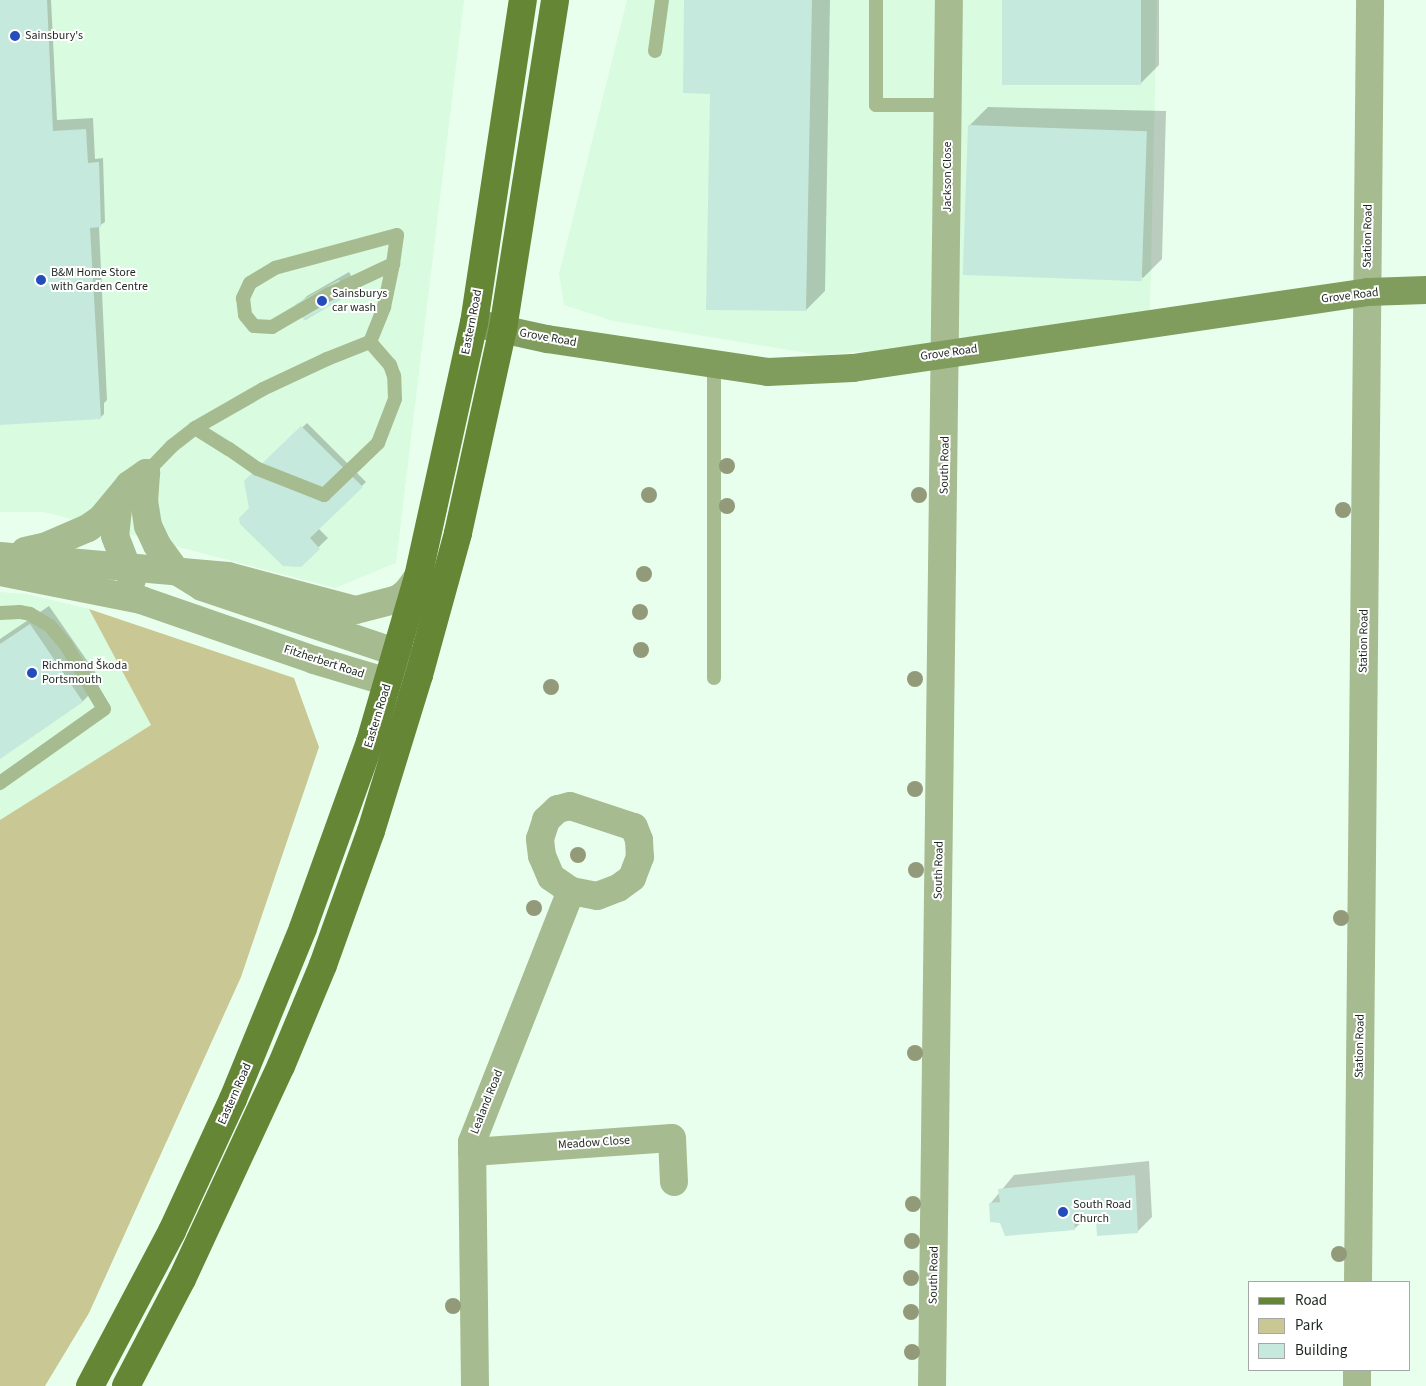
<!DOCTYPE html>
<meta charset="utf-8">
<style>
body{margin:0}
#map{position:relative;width:1426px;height:1386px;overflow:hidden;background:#e9ffed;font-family:"Source Sans 3",sans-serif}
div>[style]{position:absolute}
.built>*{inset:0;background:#d9fbdf}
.green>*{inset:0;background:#c9c793}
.shadow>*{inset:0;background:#0003}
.building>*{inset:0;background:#c5e9dd;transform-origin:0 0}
.lane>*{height:14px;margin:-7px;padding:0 7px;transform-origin:7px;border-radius:7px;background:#a7bb91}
.street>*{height:28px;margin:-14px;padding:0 14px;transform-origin:14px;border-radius:14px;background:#a7bb91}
.secondary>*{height:28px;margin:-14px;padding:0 14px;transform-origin:14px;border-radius:14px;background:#809d5e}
.primary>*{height:28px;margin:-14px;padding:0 14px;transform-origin:14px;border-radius:14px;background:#658635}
.trees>*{width:16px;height:16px;margin:-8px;border-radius:50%;background:#929a7a}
.dots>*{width:14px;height:14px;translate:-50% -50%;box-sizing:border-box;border:2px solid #fff;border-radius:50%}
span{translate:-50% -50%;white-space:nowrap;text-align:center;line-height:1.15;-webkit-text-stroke:4px #fff;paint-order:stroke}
.poi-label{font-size:12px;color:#1d271f}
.left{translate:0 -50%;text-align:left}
.street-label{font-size:12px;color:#1d271f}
.legend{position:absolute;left:1248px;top:1281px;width:162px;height:90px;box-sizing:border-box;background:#fff;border:1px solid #a5a9a5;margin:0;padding:6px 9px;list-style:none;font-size:15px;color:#1d271f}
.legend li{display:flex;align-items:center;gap:10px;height:25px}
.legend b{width:25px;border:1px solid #a5a9a5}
</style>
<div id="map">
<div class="built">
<i style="clip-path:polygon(0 0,464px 0,396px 563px,335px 588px,44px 512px,0 512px)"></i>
<i style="clip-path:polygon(627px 0,1157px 0,1150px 311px,908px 348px,819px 355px,613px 321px,564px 305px,559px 274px)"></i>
<i style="clip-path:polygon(0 592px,27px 594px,89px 609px,151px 725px,0 823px)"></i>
</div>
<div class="green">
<i style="clip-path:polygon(89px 609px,294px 678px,319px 747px,241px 977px,89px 1313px,45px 1386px,0 1386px,0 820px,151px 725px)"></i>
</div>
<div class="shadow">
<i style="clip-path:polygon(0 0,51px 0,57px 120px,93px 118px,95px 159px,103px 158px,105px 222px,99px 226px,107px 400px,104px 403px,104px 414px,100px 418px,0 423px)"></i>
<i style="clip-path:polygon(685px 0,830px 0,825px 291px,806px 310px,711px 93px)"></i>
<i style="clip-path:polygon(1003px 0,1159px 0,1159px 65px,1140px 84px)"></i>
<i style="clip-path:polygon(988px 107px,1166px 111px,1162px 259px,1143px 278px,969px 126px)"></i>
<i style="clip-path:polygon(349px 272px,357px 286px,348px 295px,305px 320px,297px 306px,307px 296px)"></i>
<i style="clip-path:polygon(307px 423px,366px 482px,318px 528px,328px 538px,300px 565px,261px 499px,246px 481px)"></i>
<i style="clip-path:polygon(49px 606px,102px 682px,83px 701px,0 757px,0 639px)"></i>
<i style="clip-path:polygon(1149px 1161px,1152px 1217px,1137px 1232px,1097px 1219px,1083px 1221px,1074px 1229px,1001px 1222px,990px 1204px,1014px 1175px)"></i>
</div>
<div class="building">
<i style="clip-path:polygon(0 0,47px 0,53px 131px,86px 129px,88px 163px,99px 162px,101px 227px,90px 228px,101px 419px,0 425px)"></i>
<i style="clip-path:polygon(684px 0,812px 0,806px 311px,706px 310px,710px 94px,683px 93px)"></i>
<i style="left:1002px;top:0;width:139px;height:85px"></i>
<i style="left:968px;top:125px;width:179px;height:150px;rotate:2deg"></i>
<i style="left:339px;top:280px;width:18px;height:50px;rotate:61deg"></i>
<i style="clip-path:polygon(301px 426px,363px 487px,310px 538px,320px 549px,301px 567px,283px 566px,240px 524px,239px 518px,249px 508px,244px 481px)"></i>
<i style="clip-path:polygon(30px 624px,83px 702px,0 759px,0 644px)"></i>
<i style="clip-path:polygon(1135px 1175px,1138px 1233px,1097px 1236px,1096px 1221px,1074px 1222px,1075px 1230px,1005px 1236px,1000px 1223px,990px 1222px,989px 1203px,1000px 1202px,998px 1189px)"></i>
</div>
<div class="lane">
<i style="left:876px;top:0;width:105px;rotate:90deg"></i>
<i style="left:876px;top:105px;width:72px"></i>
<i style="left:655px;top:51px;width:51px;rotate:-82.2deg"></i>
<i style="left:714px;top:365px;width:313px;rotate:90deg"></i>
<i style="left:195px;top:428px;width:40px;rotate:32deg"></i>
<i style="left:229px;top:449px;width:35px;rotate:35deg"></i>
<i style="left:258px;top:469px;width:71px;rotate:21.5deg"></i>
<i style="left:324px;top:495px;width:75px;rotate:-43.9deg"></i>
<i style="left:378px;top:443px;width:47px;rotate:-68.9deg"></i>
<i style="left:395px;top:399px;width:23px;rotate:-92deg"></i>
<i style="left:394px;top:376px;width:12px;rotate:-110deg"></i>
<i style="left:390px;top:365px;width:30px;rotate:-131deg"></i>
<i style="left:146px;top:473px;width:37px;rotate:-46deg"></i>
<i style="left:172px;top:446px;width:29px;rotate:-38deg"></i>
<i style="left:195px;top:428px;width:78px;rotate:-29.8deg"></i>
<i style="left:263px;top:389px;width:71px;rotate:-25.1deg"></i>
<i style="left:327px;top:359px;width:46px;rotate:-21.6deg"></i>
<i style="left:370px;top:342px;width:38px;rotate:-68deg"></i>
<i style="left:384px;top:307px;width:44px;rotate:-78.2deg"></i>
<i style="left:393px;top:264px;width:29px;rotate:-82deg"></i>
<i style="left:397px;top:235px;width:126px;rotate:164.9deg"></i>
<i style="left:275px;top:268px;width:29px;rotate:149deg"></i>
<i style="left:250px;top:283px;width:17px;rotate:115deg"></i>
<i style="left:243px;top:298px;width:17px;rotate:83deg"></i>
<i style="left:245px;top:315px;width:14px;rotate:51deg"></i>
<i style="left:254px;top:326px;width:18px;rotate:3deg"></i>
<i style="left:272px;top:327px;width:66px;rotate:-30.1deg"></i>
<i style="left:329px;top:294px;width:71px;rotate:-25.1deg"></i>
<i style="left:0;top:613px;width:20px;rotate:-3deg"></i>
<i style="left:20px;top:612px;width:10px;rotate:11deg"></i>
<i style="left:30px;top:614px;width:23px;rotate:31deg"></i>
<i style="left:50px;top:626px;width:25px;rotate:50deg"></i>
<i style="left:66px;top:645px;width:74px;rotate:59.3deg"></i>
<i style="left:104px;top:709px;width:128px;rotate:144.6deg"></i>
</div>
<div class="street">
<i style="left:119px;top:499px;width:37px;rotate:96deg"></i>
<i style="left:115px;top:536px;width:47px;rotate:68.9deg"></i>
<i style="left:25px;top:551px;width:22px;rotate:-13deg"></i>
<i style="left:46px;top:546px;width:46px;rotate:-23.2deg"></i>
<i style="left:88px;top:528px;width:16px;rotate:-35deg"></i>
<i style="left:101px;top:519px;width:44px;rotate:-50.5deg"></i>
<i style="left:129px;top:485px;width:21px;rotate:-35deg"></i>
<i style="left:0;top:556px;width:229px;rotate:5deg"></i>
<i style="left:228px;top:576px;width:132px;rotate:14.9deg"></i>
<i style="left:356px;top:610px;width:43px;rotate:-14.7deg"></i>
<i style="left:398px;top:599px;width:11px;rotate:-38deg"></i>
<i style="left:407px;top:592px;width:19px;rotate:-54deg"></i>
<i style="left:0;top:572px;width:144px;rotate:11.2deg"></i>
<i style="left:141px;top:600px;width:183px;rotate:19.1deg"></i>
<i style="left:314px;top:660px;width:77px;rotate:16.6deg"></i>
<i style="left:388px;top:682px;width:16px;rotate:-4deg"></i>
<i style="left:404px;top:681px;width:16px;rotate:-22deg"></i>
<i style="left:419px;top:675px;width:30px;rotate:-134deg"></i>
<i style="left:398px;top:653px;width:207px;rotate:-161.4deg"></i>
<i style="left:202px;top:587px;width:31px;rotate:-148deg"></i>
<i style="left:176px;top:571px;width:32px;rotate:-126deg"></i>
<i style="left:157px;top:545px;width:21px;rotate:-115deg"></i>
<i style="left:148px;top:526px;width:24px;rotate:-99deg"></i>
<i style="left:144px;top:502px;width:29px;rotate:-86deg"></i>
<i style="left:570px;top:806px;width:67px;rotate:18.2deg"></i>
<i style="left:634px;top:827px;width:14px;rotate:69deg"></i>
<i style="left:639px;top:840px;width:17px;rotate:87deg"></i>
<i style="left:640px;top:857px;width:22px;rotate:111deg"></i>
<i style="left:632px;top:878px;width:17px;rotate:144deg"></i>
<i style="left:618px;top:888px;width:22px;rotate:159deg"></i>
<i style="left:597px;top:896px;width:26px;rotate:-169deg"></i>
<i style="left:571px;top:891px;width:24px;rotate:-145deg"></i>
<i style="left:551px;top:877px;width:23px;rotate:-113deg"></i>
<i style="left:542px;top:856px;width:17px;rotate:-97deg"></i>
<i style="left:540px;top:839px;width:20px;rotate:-72deg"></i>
<i style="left:546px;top:820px;width:16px;rotate:-43deg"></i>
<i style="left:558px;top:809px;width:12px;rotate:-14deg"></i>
<i style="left:472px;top:1152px;width:200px;rotate:-4deg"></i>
<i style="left:672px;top:1138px;width:44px;rotate:87.4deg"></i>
<i style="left:1358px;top:1282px;width:1282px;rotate:-89.46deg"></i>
<i style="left:475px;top:1386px;width:244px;rotate:-90.7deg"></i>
<i style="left:472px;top:1142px;width:270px;rotate:-68.5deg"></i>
<i style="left:932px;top:1386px;width:1386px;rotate:-89.3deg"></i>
<i style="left:1357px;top:1386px;width:16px;rotate:-90deg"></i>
</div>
<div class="secondary">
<i style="left:474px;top:323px;width:75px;rotate:12.4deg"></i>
<i style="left:547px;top:339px;width:223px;rotate:8.5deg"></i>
<i style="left:768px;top:372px;width:85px;rotate:-2.7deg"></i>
<i style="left:853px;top:368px;width:521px;rotate:-8.39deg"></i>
<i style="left:1368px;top:292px;width:58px;rotate:-2deg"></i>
</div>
<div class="primary">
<i style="left:90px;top:1386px;width:175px;rotate:-62.1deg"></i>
<i style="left:172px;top:1231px;width:145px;rotate:-65.2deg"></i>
<i style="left:233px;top:1099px;width:185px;rotate:-67.7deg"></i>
<i style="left:303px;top:928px;width:198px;rotate:-70.2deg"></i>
<i style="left:370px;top:742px;width:172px;rotate:-73.8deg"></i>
<i style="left:418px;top:577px;width:260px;rotate:-77.6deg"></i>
<i style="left:474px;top:323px;width:327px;rotate:-81.4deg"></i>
<i style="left:126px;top:1386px;width:121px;rotate:-62.4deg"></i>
<i style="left:182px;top:1279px;width:235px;rotate:-65.1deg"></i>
<i style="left:281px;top:1066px;width:109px;rotate:-67.4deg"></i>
<i style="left:323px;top:965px;width:142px;rotate:-70.3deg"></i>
<i style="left:371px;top:831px;width:163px;rotate:-72.9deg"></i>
<i style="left:419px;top:675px;width:147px;rotate:-74.6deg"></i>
<i style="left:458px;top:533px;width:209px;rotate:-77.6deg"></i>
<i style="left:503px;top:329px;width:333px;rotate:-81deg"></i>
</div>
<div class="trees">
<i style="left:727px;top:466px"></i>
<i style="left:649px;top:495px"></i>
<i style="left:919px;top:495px"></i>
<i style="left:727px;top:506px"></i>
<i style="left:1343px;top:510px"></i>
<i style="left:644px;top:574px"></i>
<i style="left:640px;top:612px"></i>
<i style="left:641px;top:650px"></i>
<i style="left:915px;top:679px"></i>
<i style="left:551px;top:687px"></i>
<i style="left:915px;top:789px"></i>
<i style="left:578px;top:855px"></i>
<i style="left:916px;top:870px"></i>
<i style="left:534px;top:908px"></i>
<i style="left:1341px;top:918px"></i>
<i style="left:915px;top:1053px"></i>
<i style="left:913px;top:1204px"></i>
<i style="left:912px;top:1241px"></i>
<i style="left:1339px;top:1254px"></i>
<i style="left:911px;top:1278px"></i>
<i style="left:453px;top:1306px"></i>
<i style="left:911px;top:1312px"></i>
<i style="left:912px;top:1352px"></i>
</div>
<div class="dots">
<i style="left:15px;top:36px;background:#224dbb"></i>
<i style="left:41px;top:280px;background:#224dbb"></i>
<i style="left:322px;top:301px;background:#224dbb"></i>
<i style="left:32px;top:673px;background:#224dbb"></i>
<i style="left:1063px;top:1212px;background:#224dbb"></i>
</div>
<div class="poi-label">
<span class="left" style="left:25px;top:36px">Sainsbury's</span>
<span class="left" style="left:51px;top:280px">B&amp;M Home Store<br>with Garden Centre</span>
<span class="left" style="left:332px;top:301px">Sainsburys<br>car wash</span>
<span class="left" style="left:42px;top:673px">Richmond Škoda<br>Portsmouth</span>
<span class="left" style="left:1073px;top:1212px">South Road<br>Church</span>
</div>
<div class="street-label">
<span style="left:948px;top:177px;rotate:-90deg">Jackson Close</span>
<span style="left:1368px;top:236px;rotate:-89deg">Station Road</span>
<span style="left:1350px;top:296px;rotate:-7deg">Grove Road</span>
<span style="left:472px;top:322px;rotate:-79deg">Eastern Road</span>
<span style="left:548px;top:338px;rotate:10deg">Grove Road</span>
<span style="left:949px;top:353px;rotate:-8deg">Grove Road</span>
<span style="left:945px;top:465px;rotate:-89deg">South Road</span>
<span style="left:1364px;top:641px;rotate:-89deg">Station Road</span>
<span style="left:324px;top:662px;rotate:18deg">Fitzherbert Road</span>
<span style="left:378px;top:716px;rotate:-73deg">Eastern Road</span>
<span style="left:939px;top:870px;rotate:-89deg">South Road</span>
<span style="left:1360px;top:1046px;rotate:-89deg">Station Road</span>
<span style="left:235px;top:1094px;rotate:-66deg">Eastern Road</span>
<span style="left:487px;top:1102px;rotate:-68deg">Lealand Road</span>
<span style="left:594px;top:1143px;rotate:-4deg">Meadow Close</span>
<span style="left:934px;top:1275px;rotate:-89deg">South Road</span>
</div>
<ul class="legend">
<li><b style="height:6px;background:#658635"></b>Road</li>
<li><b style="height:14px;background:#c9c793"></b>Park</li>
<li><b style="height:14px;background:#c5e9dd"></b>Building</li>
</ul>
</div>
